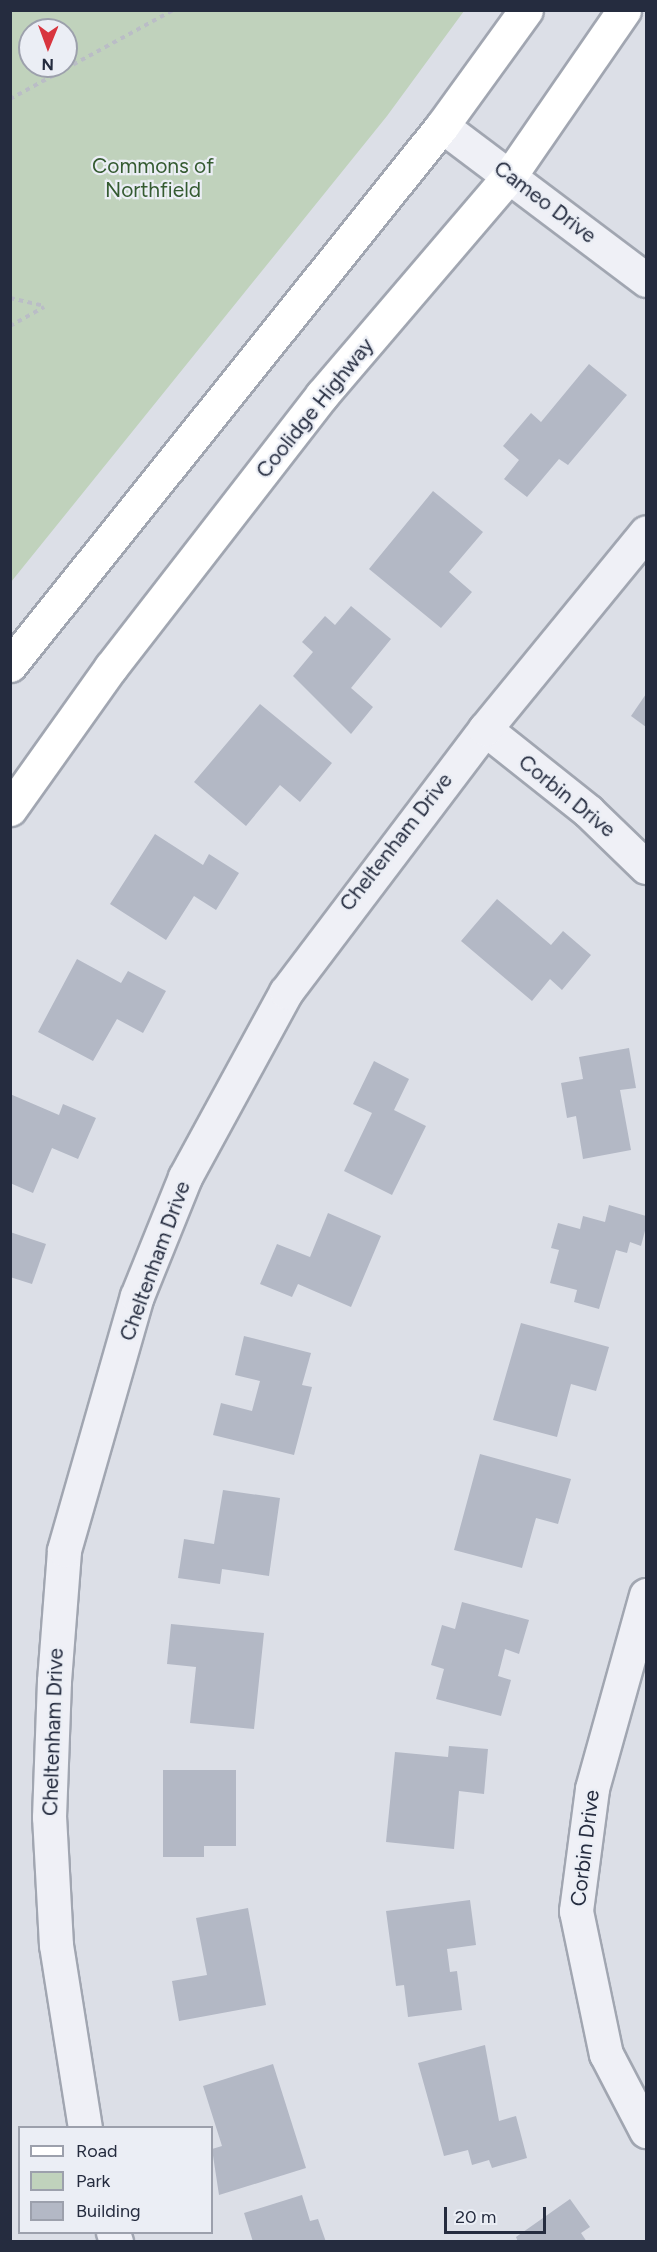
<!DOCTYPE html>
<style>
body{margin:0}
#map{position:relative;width:657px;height:2252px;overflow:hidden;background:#dcdfe7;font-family:Figtree,sans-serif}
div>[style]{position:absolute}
.green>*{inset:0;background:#c0d2bc}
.building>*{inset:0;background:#b3b8c5}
.path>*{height:4px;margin-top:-2px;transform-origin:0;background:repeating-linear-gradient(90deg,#babdc6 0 4.5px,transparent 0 9px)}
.roads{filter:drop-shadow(2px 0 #a1a6b1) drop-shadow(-2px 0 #a1a6b1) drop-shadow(0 2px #a1a6b1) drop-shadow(0 -2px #a1a6b1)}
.minor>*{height:33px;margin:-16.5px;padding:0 16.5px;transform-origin:16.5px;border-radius:16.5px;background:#eff0f6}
.major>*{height:33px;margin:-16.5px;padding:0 16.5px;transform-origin:16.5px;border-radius:16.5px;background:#fff}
span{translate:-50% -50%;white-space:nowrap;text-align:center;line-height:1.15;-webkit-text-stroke:4.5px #ebeef5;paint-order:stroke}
.park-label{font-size:21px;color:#355b31}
.street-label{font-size:21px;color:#252c3f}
.frame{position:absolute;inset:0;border:12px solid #252c3f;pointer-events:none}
.legend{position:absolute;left:18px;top:2126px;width:195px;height:108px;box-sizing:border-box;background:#ebeef5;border:2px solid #9ca0ac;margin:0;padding:8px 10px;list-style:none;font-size:18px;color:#252c3f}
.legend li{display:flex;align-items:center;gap:12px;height:30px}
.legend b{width:30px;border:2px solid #9ca0ac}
.north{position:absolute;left:18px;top:18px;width:60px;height:60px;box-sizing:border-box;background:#ebeef5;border:2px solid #9ca0ac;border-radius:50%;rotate:181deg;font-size:16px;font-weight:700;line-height:24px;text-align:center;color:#252c3f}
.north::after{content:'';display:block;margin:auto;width:21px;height:27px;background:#d8353e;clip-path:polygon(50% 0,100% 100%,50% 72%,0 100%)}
.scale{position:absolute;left:444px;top:2207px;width:102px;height:27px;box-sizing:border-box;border:3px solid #252c3f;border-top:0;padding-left:8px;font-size:18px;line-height:21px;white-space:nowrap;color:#252c3f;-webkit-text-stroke:4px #ebeef5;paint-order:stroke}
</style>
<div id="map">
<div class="green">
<i style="clip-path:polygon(evenodd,11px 10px,464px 11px,387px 116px,11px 582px,11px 10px,30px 30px,66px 30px,66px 66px,30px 66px,30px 30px)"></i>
</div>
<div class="building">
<i style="clip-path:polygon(589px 364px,627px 395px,568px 465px,559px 459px,527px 497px,504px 479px,519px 460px,503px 446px,531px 413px,541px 422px)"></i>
<i style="clip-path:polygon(433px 491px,483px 532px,449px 572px,472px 592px,441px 628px,369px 569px)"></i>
<i style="clip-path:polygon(351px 606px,391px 639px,351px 688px,373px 707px,351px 734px,293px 676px,313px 652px,302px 642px,325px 616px,335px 625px)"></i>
<i style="clip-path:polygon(646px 694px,646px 727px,631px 716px)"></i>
<i style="clip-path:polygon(260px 704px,332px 763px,300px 802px,280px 785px,246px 826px,194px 782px)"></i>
<i style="clip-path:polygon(155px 834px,203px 865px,209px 854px,239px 873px,216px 910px,194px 896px,166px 940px,110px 904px)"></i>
<i style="clip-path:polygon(497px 899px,551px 945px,563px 931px,591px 955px,562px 990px,550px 979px,532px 1001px,461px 941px)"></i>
<i style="clip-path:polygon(77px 959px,121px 983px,128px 971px,166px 991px,143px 1033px,117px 1019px,93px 1061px,38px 1032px)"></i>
<i style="clip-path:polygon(629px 1048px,636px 1088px,620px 1090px,631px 1150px,583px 1159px,576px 1116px,567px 1118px,561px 1083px,583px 1079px,579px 1057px)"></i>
<i style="clip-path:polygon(374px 1061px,409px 1079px,394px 1110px,426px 1126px,392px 1195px,344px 1171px,372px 1113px,353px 1104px)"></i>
<i style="clip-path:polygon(10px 1094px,59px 1115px,63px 1104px,96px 1118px,78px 1159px,52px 1148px,33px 1193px,10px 1183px)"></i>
<i style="clip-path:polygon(609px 1205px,646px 1216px,646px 1227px,641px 1246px,630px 1242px,627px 1253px,616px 1250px,599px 1309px,574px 1302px,577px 1290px,550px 1283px,559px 1250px,551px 1248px,558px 1223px,580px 1229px,583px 1216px,605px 1222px)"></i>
<i style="clip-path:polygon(328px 1213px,381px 1236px,351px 1307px,298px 1284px,292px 1297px,260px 1284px,277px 1244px,310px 1257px)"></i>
<i style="clip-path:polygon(10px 1232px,46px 1244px,32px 1284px,10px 1277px)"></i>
<i style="clip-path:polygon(521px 1323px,609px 1347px,596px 1391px,571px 1384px,557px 1437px,493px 1420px)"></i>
<i style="clip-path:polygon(244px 1336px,311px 1353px,302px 1385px,312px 1387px,294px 1455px,213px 1435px,221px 1403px,252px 1411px,260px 1381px,235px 1375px)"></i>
<i style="clip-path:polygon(480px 1454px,571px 1479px,558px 1524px,536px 1518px,522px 1568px,454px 1550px)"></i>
<i style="clip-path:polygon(223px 1490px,280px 1498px,269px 1576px,222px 1569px,220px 1584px,178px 1578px,184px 1539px,214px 1544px)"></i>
<i style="clip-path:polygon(462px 1602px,529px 1620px,519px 1654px,505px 1649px,498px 1676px,511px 1680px,501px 1716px,436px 1699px,444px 1669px,431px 1665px,442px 1625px,455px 1629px)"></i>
<i style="clip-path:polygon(171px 1624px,264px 1633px,254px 1729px,190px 1723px,196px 1667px,167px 1664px)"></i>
<i style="clip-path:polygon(449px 1746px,488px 1749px,484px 1794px,459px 1791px,454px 1849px,386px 1842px,395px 1752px,448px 1757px)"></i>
<i style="clip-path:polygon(163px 1770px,236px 1770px,236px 1846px,204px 1846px,204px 1857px,163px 1857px)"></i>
<i style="clip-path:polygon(470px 1900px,476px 1945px,447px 1949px,450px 1972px,457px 1971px,462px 2010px,408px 2017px,404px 1985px,396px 1986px,386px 1911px)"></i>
<i style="clip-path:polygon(248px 1908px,266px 2005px,179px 2021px,172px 1981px,207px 1975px,196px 1918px)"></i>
<i style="clip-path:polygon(485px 2045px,499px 2121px,516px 2116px,527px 2158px,492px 2168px,489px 2160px,472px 2165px,468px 2150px,444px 2156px,418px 2063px)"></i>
<i style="clip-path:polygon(273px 2064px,306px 2168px,219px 2195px,212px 2149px,222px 2146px,203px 2086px)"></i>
<i style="clip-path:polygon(302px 2195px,310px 2221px,318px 2219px,326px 2242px,253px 2242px,244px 2213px)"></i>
<i style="clip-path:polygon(570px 2199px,590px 2227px,581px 2233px,587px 2242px,518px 2242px,516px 2237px)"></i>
</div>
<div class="path">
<i style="left:10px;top:99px;width:186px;rotate:-28.6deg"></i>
<i style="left:10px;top:298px;width:35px;rotate:13deg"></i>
<i style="left:10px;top:326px;width:39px;rotate:-29deg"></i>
</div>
<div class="roads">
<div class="minor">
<i style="left:442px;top:126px;width:256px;rotate:37deg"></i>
<i style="left:485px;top:729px;width:132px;rotate:38.5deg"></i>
<i style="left:588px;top:811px;width:81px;rotate:44deg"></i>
<i style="left:646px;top:1595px;width:201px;rotate:105.6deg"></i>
<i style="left:592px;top:1789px;width:123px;rotate:97.5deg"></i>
<i style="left:576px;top:1911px;width:146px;rotate:78.2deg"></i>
<i style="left:606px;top:2054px;width:87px;rotate:62.5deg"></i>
<i style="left:85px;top:2128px;width:185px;rotate:-99deg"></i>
<i style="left:56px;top:1945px;width:128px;rotate:-93.1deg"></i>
<i style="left:49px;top:1817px;width:136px;rotate:-87.9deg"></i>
<i style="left:54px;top:1681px;width:131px;rotate:-85.6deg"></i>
<i style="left:64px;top:1550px;width:264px;rotate:-74deg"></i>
<i style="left:137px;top:1296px;width:128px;rotate:-68deg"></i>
<i style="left:185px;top:1177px;width:211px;rotate:-61.4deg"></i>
<i style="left:286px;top:992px;width:330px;rotate:-52.9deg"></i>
<i style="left:485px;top:729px;width:254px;rotate:-50.7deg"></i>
<i style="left:113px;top:2232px;width:10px;rotate:73deg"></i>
</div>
<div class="major">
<i style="left:10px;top:665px;width:691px;rotate:-51.29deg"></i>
<i style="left:442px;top:126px;width:143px;rotate:-54.1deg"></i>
<i style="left:10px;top:809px;width:174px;rotate:-54.6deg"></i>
<i style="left:111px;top:667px;width:344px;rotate:-52.2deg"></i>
<i style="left:322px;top:395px;width:291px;rotate:-49.5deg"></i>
<i style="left:511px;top:174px;width:199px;rotate:-55.4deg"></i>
</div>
</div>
<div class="park-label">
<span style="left:153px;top:178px">Commons of<br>Northfield</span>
</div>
<div class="street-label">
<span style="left:545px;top:202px;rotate:37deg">Cameo Drive</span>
<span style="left:315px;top:408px;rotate:-51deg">Coolidge Highway</span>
<span style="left:567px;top:796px;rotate:39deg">Corbin Drive</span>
<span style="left:396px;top:842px;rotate:-52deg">Cheltenham Drive</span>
<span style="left:155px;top:1261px;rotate:-70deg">Cheltenham Drive</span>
<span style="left:53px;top:1732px;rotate:-88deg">Cheltenham Drive</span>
<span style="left:585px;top:1848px;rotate:-83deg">Corbin Drive</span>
</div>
<div class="frame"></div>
<ul class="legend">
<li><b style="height:8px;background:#fff"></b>Road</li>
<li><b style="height:16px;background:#c0d2bc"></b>Park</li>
<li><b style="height:16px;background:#b3b8c5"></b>Building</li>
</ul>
<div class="north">N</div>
<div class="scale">20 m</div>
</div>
